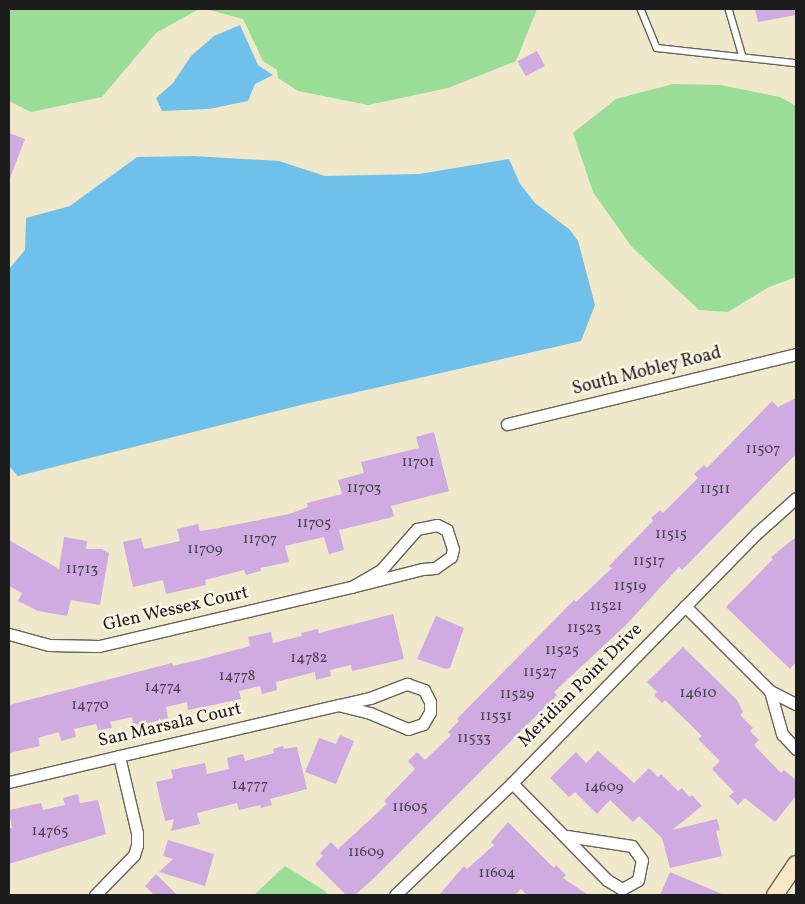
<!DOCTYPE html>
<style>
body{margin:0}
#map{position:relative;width:805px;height:904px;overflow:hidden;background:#f0e8cb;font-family:Vollkorn,serif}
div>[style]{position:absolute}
.green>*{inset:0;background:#99dd96}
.water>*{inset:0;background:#6fc0ea}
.building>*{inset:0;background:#cfabe1;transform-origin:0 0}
.roads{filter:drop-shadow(1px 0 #666359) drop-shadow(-1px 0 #666359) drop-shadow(0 1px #666359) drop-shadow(0 -1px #666359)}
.lane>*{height:5.5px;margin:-2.75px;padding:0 2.75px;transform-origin:2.75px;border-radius:2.75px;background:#fff}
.street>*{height:11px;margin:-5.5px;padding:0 5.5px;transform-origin:5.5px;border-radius:5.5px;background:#fff}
.secondary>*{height:16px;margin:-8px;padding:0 8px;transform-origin:8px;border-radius:8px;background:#fae7c3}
span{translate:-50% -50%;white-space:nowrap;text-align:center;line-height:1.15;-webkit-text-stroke:5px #fcf5e5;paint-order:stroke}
.number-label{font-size:15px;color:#49404d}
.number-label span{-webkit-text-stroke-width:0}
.street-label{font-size:18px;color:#1c1c1c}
.frame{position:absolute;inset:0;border:10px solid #1c1c1c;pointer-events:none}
</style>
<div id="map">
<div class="green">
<i style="clip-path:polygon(9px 9px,199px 9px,156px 33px,102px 97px,31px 112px,9px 101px)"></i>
<i style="clip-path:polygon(206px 9px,537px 9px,516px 61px,448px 88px,368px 105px,298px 91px,278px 78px,277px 70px,263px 61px,243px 19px)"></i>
<i style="clip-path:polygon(673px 84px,720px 85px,780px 97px,796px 106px,796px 277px,769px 287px,728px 312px,699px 310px,631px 246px,593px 192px,573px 133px,616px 99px)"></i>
<i style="clip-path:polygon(285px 866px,325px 891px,328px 895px,254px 895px)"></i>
</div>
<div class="water">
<i style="clip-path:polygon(240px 25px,258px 65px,273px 75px,255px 84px,248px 101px,209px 109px,162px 111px,156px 98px,173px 83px,191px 56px,214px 36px)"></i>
<i style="clip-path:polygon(193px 156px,279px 161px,325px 176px,419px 174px,509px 159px,520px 184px,535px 203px,570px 230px,578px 241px,595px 305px,581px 341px,305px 404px,18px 476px,9px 466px,9px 269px,25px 250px,26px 218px,70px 206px,137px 157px)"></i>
</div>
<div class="building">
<i style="clip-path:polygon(755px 9px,796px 9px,796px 15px,758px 22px)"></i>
<i style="left:537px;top:51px;width:17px;height:22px;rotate:62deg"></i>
<i style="clip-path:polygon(9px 133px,25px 139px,10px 178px,9px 178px)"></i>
<i style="clip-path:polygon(796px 398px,796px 454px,682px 570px,679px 567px,626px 625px,554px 692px,557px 695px,373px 879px,355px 895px,346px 895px,315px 864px,323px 856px,320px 853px,331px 842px,338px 849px,387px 804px,384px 801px,415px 769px,408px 761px,417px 752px,425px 760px,451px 735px,448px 732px,459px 721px,457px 719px,574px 600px,576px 602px,612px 568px,609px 566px,653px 521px,651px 518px,660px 510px,663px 513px,698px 478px,694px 474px,704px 465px,707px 468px,772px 401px,778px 407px)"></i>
<i style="clip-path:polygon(434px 432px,449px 491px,391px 506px,394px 516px,389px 518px,339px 530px,344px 550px,329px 554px,324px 537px,285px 546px,289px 562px,260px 568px,261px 571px,246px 575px,244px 570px,205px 580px,206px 585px,166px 594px,163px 580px,133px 587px,123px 542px,141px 538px,144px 549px,180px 541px,177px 529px,198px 524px,200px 531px,219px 528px,289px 514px,308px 507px,307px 503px,342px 494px,338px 480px,364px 473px,361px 462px,419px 448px,416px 437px)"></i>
<i style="clip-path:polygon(64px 537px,87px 541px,86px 549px,102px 549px,109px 553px,100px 605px,71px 600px,67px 616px,38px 611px,18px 601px,22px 593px,9px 586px,9px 540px,59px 569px)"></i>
<i style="clip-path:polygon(796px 537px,796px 662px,790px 669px,726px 607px,773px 559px,771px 557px)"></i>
<i style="clip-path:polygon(393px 614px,404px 659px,352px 671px,351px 665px,330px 670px,331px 676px,316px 680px,315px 672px,276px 682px,277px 690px,262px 694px,260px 686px,239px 691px,241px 699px,208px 706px,188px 710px,187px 702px,166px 707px,168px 718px,141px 725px,133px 724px,132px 717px,110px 722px,112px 728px,98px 730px,96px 724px,74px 729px,76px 737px,61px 741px,59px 732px,38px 738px,40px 746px,9px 753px,9px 705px,172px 663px,173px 666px,198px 660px,250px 646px,248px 637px,271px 632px,273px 643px,302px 636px,301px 633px,318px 629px,319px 633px)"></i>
<i style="clip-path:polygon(436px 616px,464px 628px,450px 668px,446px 669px,417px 659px)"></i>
<i style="clip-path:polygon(683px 647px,737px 700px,743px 712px,740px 715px,753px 728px,750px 731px,759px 740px,754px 745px,781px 773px,784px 770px,796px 780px,796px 796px,775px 822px,745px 798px,738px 805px,729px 796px,734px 792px,712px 769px,720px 761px,698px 739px,702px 736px,665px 700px,662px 703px,654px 695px,657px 692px,647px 682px)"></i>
<i style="clip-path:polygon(340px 735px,354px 741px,336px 784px,305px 772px,319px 738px,336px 744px)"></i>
<i style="clip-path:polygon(283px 746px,284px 749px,297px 747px,307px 789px,270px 799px,272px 805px,261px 808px,260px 805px,239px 810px,237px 803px,197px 813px,200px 824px,171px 831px,174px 819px,165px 821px,156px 782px,173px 778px,171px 770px,205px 763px,207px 774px,229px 769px,227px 758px,243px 754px,245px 761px,274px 753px,273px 749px)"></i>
<i style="clip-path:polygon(598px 751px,634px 783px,649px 768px,658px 777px,661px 774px,678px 791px,682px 788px,689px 797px,692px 795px,702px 806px,672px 830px,717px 819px,720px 830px,716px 831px,722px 856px,670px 868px,662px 838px,639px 816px,633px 822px,610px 800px,597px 814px,575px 792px,569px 797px,550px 778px,576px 752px,586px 763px)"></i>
<i style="clip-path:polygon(78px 794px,80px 803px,98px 800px,106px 834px,9px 864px,9px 828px,12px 828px,9px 810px,41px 803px,43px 810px,65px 805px,63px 798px)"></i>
<i style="clip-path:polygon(508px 822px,554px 868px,556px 865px,566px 875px,563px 878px,588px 895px,527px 895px,521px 889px,515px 895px,439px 895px,464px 866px,467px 869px,494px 845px,491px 842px)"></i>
<i style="clip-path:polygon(168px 840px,214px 854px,205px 886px,159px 872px,173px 859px,163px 856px)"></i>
<i style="clip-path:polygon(670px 872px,724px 895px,660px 895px)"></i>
<i style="clip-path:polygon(156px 874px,177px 895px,154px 895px,145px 886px)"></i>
</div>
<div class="roads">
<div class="lane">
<i style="left:641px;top:9px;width:42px;rotate:67.7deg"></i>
<i style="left:657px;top:48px;width:140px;rotate:6.2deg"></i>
<i style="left:729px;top:9px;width:50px;rotate:73.7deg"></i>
</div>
<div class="street">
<i style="left:507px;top:424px;width:297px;rotate:-13.6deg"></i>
<i style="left:685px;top:606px;width:120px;rotate:45deg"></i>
<i style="left:770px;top:691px;width:29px;rotate:27deg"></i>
<i style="left:9px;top:634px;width:41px;rotate:15.4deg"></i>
<i style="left:49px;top:645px;width:50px;rotate:1.1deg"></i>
<i style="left:99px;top:646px;width:259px;rotate:-13.2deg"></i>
<i style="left:351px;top:587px;width:73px;rotate:-14.2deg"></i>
<i style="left:422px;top:569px;width:13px;rotate:-4deg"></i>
<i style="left:435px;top:568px;width:19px;rotate:-35deg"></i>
<i style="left:451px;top:557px;width:8px;rotate:-76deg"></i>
<i style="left:453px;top:549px;width:20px;rotate:-108deg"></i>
<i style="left:447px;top:530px;width:11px;rotate:-153deg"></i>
<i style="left:437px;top:525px;width:20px;rotate:169deg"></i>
<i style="left:417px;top:529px;width:55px;rotate:131.3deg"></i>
<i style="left:381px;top:570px;width:34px;rotate:150deg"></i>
<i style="left:770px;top:691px;width:45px;rotate:74.4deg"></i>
<i style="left:782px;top:734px;width:21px;rotate:47deg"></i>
<i style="left:9px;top:782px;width:113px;rotate:-13.3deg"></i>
<i style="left:119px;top:756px;width:226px;rotate:-13.1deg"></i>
<i style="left:339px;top:705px;width:32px;rotate:-13deg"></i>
<i style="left:370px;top:698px;width:40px;rotate:-21deg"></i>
<i style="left:407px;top:684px;width:18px;rotate:19deg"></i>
<i style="left:424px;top:690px;width:13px;rotate:63deg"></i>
<i style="left:430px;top:702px;width:10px;rotate:90deg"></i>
<i style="left:430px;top:712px;width:14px;rotate:120deg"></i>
<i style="left:423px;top:724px;width:16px;rotate:162deg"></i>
<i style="left:408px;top:729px;width:41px;rotate:-157.2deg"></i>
<i style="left:370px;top:713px;width:32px;rotate:-166deg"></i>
<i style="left:512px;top:783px;width:136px;rotate:45.6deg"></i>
<i style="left:607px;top:880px;width:17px;rotate:31deg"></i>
<i style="left:622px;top:889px;width:18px;rotate:-29deg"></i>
<i style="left:638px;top:880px;width:20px;rotate:-79deg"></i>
<i style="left:642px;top:860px;width:17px;rotate:-126deg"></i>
<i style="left:632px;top:846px;width:66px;rotate:-171.3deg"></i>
<i style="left:95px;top:895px;width:56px;rotate:-45.7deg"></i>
<i style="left:134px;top:855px;width:10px;rotate:-73deg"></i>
<i style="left:137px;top:845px;width:12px;rotate:-90deg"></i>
<i style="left:137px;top:833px;width:79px;rotate:-103.2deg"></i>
<i style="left:395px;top:895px;width:162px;rotate:-43.7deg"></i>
<i style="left:512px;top:783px;width:350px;rotate:-45.6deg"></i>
<i style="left:757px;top:533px;width:52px;rotate:-41.9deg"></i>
</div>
<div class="secondary">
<i style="left:775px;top:895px;width:37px;rotate:-56deg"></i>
</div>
</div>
<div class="number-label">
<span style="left:763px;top:450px">11507</span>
<span style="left:418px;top:463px">11701</span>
<span style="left:364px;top:489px">11703</span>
<span style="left:715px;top:490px">11511</span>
<span style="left:314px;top:524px">11705</span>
<span style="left:671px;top:535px">11515</span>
<span style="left:260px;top:540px">11707</span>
<span style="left:205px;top:550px">11709</span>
<span style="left:649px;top:562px">11517</span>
<span style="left:82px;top:570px">11713</span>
<span style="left:630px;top:587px">11519</span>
<span style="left:606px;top:607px">11521</span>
<span style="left:584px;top:629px">11523</span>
<span style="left:562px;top:651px">11525</span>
<span style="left:309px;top:659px">14782</span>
<span style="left:540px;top:673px">11527</span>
<span style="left:237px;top:677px">14778</span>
<span style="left:163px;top:688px">14774</span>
<span style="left:698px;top:694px">14610</span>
<span style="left:517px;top:695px">11529</span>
<span style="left:90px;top:706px">14770</span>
<span style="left:496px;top:717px">11531</span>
<span style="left:474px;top:739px">11533</span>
<span style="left:250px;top:786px">14777</span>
<span style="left:604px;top:788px">14609</span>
<span style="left:410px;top:808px">11605</span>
<span style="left:50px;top:832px">14765</span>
<span style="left:366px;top:853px">11609</span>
<span style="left:497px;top:874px">11604</span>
</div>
<div class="street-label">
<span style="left:647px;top:372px;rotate:-14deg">South Mobley Road</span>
<span style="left:176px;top:610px;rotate:-13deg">Glen Wessex Court</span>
<span style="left:581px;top:686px;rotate:-45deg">Meridian Point Drive</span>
<span style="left:170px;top:726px;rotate:-13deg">San Marsala Court</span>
</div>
<div class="frame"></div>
</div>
